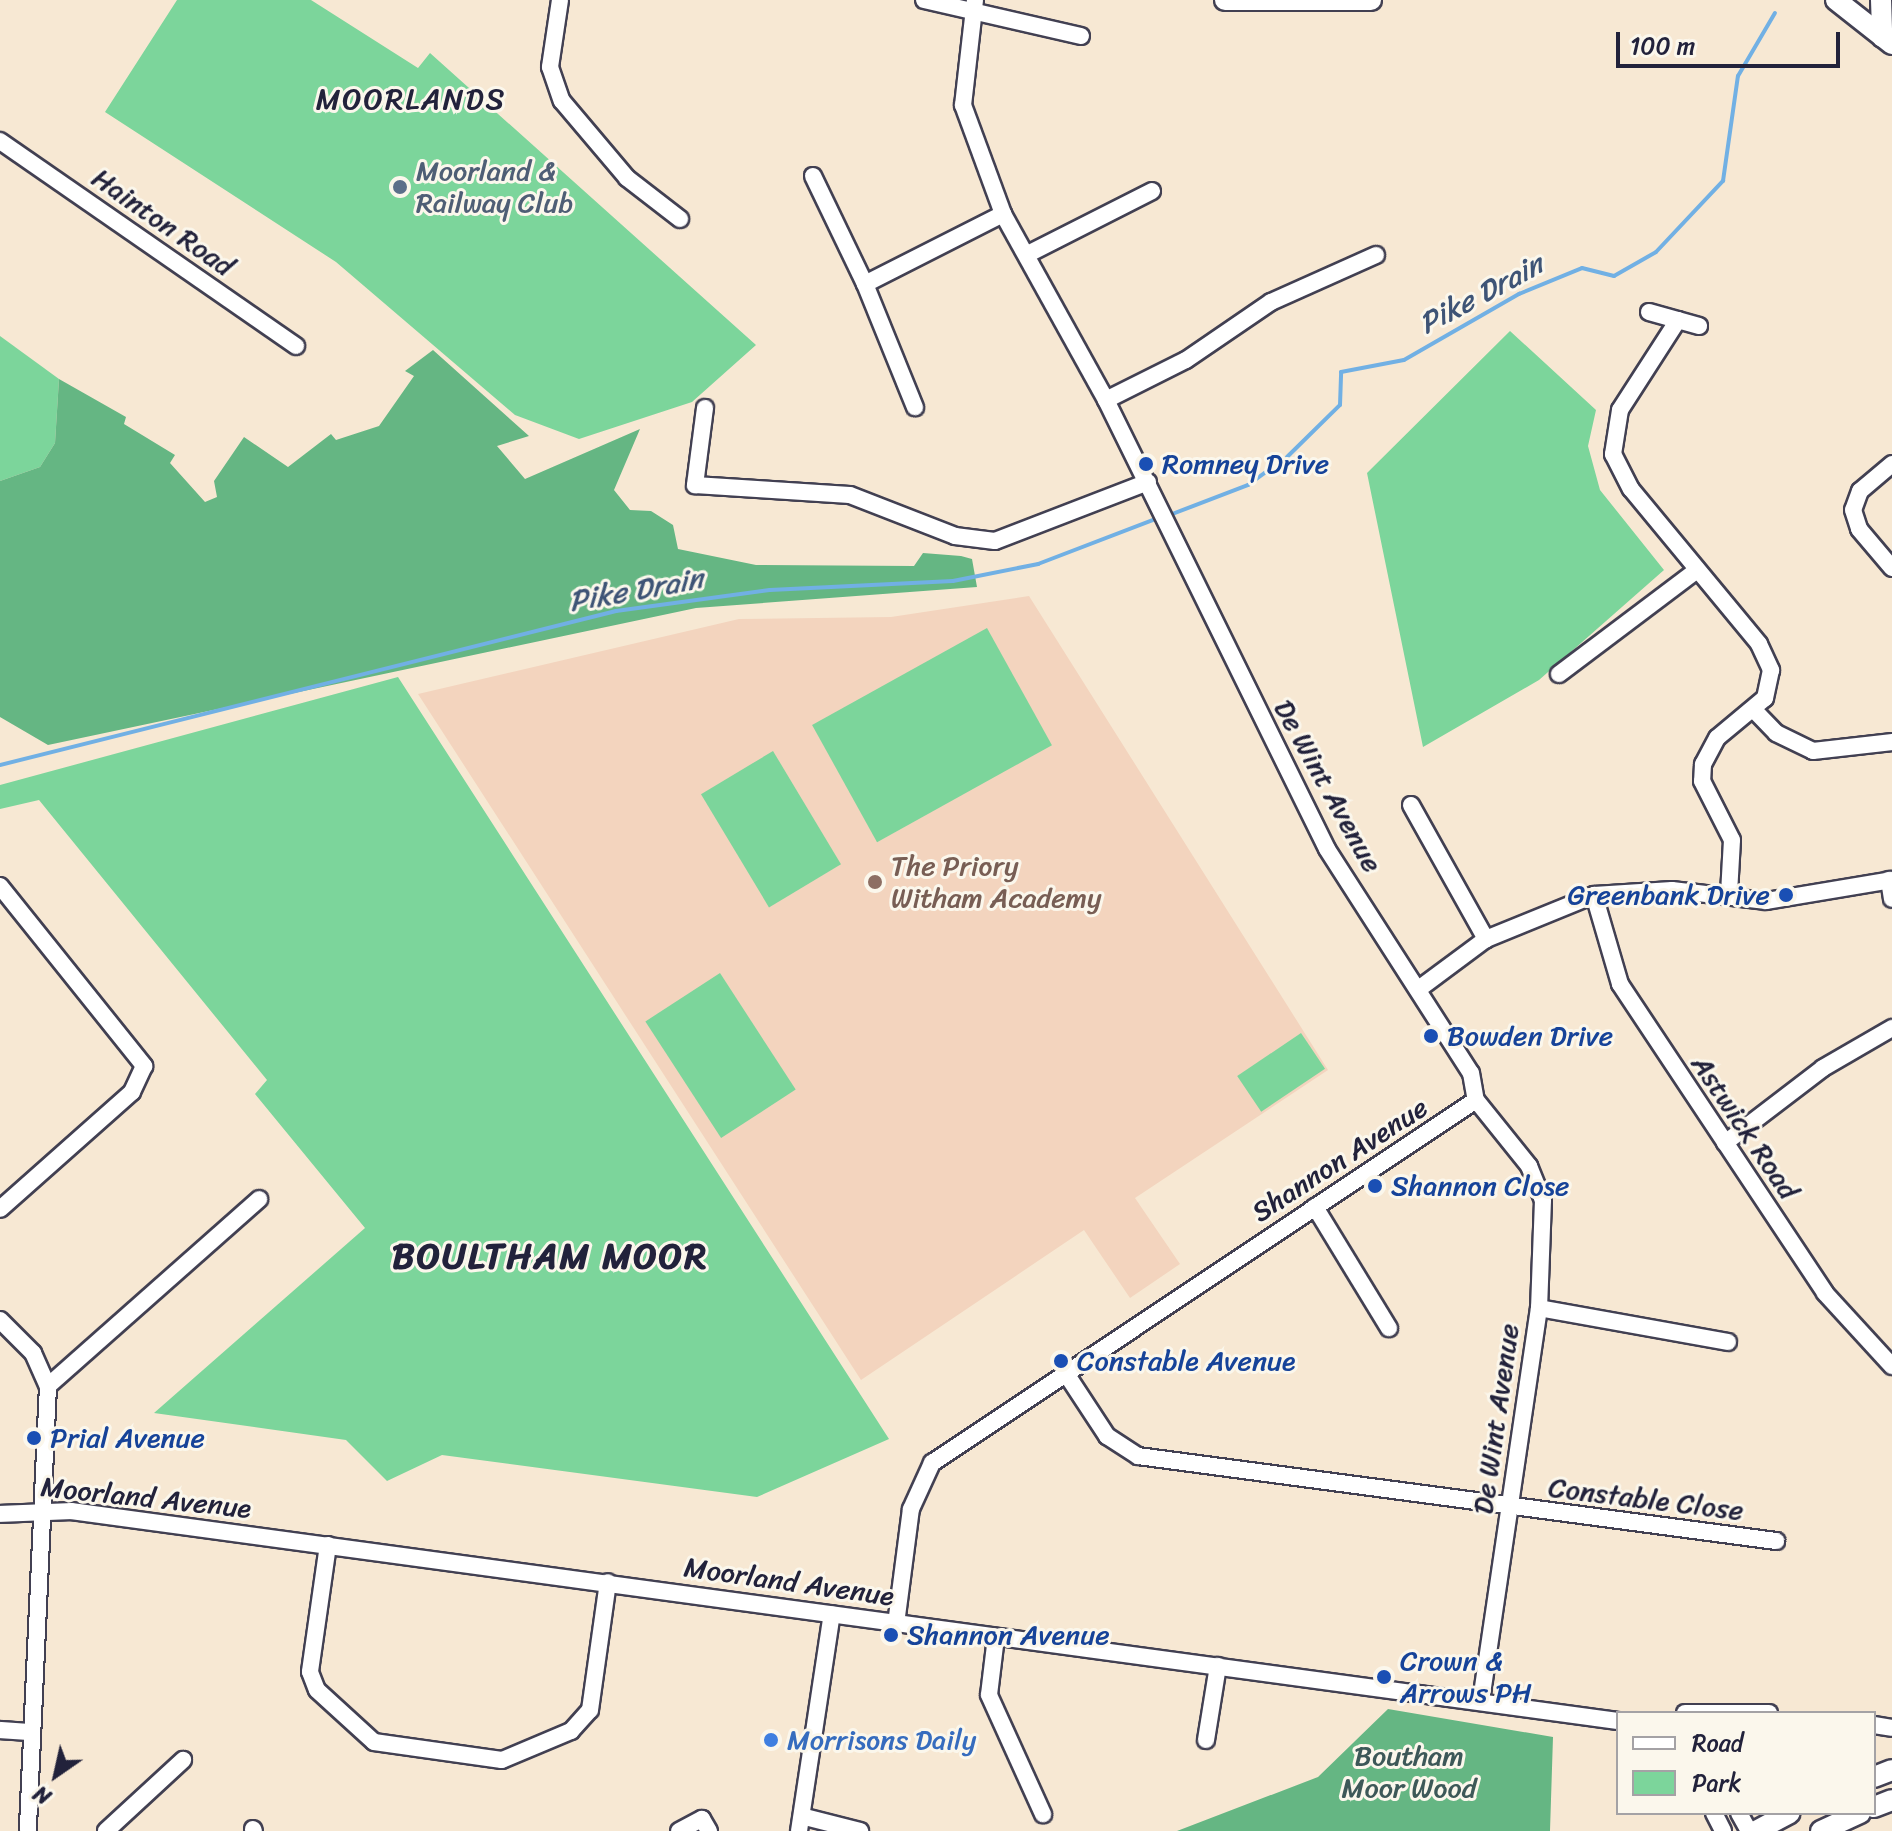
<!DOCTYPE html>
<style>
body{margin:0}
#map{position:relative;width:1892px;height:1831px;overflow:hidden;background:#f7e8d3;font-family:Sriracha,sans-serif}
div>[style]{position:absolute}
.built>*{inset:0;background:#f3d4be}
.green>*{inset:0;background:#7cd59b;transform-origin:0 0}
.forest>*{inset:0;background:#65b683}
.stream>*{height:4px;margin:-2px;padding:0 2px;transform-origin:2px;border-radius:2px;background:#71b0e4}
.roads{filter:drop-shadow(2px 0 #424052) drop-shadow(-2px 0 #424052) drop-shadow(0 2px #424052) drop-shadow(0 -2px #424052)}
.minor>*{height:16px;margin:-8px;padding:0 8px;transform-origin:8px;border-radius:8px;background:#fff}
.major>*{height:20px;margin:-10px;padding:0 10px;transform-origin:10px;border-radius:10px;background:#fff}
.dots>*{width:22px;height:22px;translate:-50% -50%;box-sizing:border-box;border:4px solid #fbf7ec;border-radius:50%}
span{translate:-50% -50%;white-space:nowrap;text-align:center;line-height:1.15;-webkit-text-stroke:6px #fbf7ec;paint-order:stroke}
.service-label{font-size:28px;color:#4e5e75}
.left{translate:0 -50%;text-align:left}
.street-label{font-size:28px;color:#22223b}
.transit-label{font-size:28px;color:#164399}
.right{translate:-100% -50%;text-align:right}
.education-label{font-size:28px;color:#785e54}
.shop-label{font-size:28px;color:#366cbe}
.park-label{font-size:28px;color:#3d5858}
.neighbourhood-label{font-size:30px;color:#22223b;letter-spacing:2px}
.water-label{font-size:30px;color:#3e5476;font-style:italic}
.district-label{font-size:36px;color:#22223b;font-weight:700;letter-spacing:2px}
.legend{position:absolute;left:1616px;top:1711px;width:260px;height:104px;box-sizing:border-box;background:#fbf7ec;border:2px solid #a4a2a5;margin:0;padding:10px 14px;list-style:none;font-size:24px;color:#22223b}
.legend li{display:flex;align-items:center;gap:16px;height:40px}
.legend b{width:40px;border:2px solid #a4a2a5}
.north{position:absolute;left:16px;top:1735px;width:80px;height:80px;-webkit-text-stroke:6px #fbf7ec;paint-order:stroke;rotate:214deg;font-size:22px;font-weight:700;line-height:32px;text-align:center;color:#22223b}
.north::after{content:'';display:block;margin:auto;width:28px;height:36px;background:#22223b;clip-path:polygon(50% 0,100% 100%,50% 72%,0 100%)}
.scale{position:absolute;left:1616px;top:32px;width:224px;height:36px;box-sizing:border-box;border:4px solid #22223b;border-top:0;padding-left:10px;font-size:24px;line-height:28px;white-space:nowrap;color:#22223b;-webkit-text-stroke:6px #fbf7ec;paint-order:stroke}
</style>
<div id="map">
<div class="built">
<i style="clip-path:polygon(1029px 596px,1328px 1070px,1135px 1198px,1180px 1264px,1130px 1298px,1084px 1230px,861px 1380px,418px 694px,739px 619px,891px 617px)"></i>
</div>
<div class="green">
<i style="clip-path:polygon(177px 0,311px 0,418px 68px,430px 53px,756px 345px,692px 402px,579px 439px,515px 415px,336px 262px,105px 112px)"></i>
<i style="clip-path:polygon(1510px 331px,1596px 410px,1588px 446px,1600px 490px,1664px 570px,1539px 680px,1423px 747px,1367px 473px)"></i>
<i style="clip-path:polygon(0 336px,59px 379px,55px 443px,40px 467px,0 481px)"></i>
<i style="left:987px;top:628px;width:134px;height:200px;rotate:61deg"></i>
<i style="clip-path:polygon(398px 677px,889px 1439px,757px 1497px,442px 1455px,387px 1481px,346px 1440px,154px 1413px,365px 1228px,255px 1094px,267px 1080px,39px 800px,0 809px,0 785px)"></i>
<i style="left:773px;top:751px;width:132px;height:84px;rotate:59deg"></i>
<i style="left:720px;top:973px;width:139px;height:89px;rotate:57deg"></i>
<i style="left:1301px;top:1033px;width:43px;height:77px;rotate:56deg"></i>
</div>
<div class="forest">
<i style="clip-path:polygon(433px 350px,529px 436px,497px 446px,525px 479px,640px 429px,614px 490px,630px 510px,651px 511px,673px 525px,678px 549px,756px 565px,914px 566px,923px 553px,961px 556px,972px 559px,977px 587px,696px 608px,48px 745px,0 717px,0 481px,40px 467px,55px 443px,59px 379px,126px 417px,124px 424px,175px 455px,170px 463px,205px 502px,217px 497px,214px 481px,244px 437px,288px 467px,331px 434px,336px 440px,379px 426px,414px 376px,405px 371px)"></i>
<i style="clip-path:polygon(1388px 1709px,1553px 1737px,1550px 1831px,1177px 1831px,1318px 1777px)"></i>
</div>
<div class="stream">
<i style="left:1287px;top:457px;width:74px;rotate:-44.5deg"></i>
<i style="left:1340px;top:405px;width:33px;rotate:-88deg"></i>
<i style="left:1341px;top:372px;width:64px;rotate:-10.8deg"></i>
<i style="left:1404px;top:360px;width:133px;rotate:-29.9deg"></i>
<i style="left:1519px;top:294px;width:68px;rotate:-22.4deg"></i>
<i style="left:1582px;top:268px;width:33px;rotate:14deg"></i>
<i style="left:1614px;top:276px;width:48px;rotate:-29.7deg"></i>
<i style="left:1656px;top:252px;width:98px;rotate:-46.7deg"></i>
<i style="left:1723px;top:181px;width:106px;rotate:-81.9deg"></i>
<i style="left:1738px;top:76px;width:73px;rotate:-59.6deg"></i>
<i style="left:1167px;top:516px;width:87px;rotate:-20.9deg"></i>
<i style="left:1248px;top:485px;width:32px;rotate:-36deg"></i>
<i style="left:0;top:765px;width:635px;rotate:-14.04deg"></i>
<i style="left:616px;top:611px;width:155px;rotate:-7.8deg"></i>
<i style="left:770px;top:590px;width:183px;rotate:-2.8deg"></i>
<i style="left:953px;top:581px;width:87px;rotate:-11.3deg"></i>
<i style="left:1038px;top:564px;width:129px;rotate:-21deg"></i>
</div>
<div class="roads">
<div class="minor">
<i style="left:560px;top:0;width:68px;rotate:98.5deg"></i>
<i style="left:550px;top:67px;width:36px;rotate:71deg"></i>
<i style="left:562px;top:101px;width:101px;rotate:49.8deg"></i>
<i style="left:627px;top:178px;width:67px;rotate:37.7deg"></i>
<i style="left:924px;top:0;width:161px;rotate:12.9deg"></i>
<i style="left:975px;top:0;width:106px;rotate:96.5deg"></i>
<i style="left:963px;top:105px;width:116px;rotate:69.8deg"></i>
<i style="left:1003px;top:214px;width:213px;rotate:61deg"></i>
<i style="left:1106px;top:400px;width:500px;rotate:63.79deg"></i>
<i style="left:1327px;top:849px;width:266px;rotate:57.3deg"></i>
<i style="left:1471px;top:1073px;width:27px;rotate:80deg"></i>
<i style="left:1476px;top:1100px;width:85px;rotate:51.2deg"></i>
<i style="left:1529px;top:1166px;width:37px;rotate:68deg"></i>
<i style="left:1543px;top:1200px;width:108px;rotate:92.1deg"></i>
<i style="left:1539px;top:1308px;width:398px;rotate:98.4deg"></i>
<i style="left:0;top:141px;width:360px;rotate:34.7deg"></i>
<i style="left:813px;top:176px;width:120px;rotate:64.3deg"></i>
<i style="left:865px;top:284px;width:155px;rotate:-26.9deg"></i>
<i style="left:1028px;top:254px;width:139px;rotate:-26.9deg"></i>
<i style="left:865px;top:284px;width:133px;rotate:67.9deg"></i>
<i style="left:1649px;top:312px;width:52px;rotate:15.6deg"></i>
<i style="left:1678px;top:320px;width:107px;rotate:122.8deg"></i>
<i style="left:1620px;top:410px;width:45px;rotate:99deg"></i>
<i style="left:1613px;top:454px;width:39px;rotate:63deg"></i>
<i style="left:1631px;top:489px;width:201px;rotate:50.4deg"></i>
<i style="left:1759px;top:644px;width:29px;rotate:65deg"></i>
<i style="left:1771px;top:670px;width:29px;rotate:102deg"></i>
<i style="left:1765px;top:698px;width:62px;rotate:140.2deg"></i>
<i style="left:1717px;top:738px;width:30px;rotate:118deg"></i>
<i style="left:1703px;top:764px;width:17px;rotate:93deg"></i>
<i style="left:1702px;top:781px;width:66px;rotate:63deg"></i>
<i style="left:1732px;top:840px;width:54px;rotate:93.2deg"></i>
<i style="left:1106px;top:400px;width:89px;rotate:-26.6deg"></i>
<i style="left:1186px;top:360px;width:103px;rotate:-34.3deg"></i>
<i style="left:1271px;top:302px;width:115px;rotate:-24.1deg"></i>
<i style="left:705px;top:408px;width:78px;rotate:97.4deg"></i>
<i style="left:695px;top:485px;width:155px;rotate:3.7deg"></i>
<i style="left:850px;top:495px;width:113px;rotate:21.3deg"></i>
<i style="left:955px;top:536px;width:40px;rotate:7.1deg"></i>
<i style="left:995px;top:541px;width:164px;rotate:-21.1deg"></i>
<i style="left:1892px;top:464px;width:42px;rotate:139.8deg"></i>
<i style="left:1860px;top:491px;width:20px;rotate:110deg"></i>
<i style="left:1853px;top:510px;width:20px;rotate:72deg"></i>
<i style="left:1859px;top:529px;width:51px;rotate:49.8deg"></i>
<i style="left:1559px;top:674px;width:173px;rotate:-37deg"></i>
<i style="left:1754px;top:710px;width:32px;rotate:46deg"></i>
<i style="left:1776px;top:733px;width:41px;rotate:25.9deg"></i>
<i style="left:1813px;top:751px;width:80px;rotate:-6.5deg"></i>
<i style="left:1411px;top:805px;width:154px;rotate:60.8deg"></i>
<i style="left:1889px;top:880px;width:19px;rotate:81deg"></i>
<i style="left:0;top:886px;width:231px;rotate:51.3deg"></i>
<i style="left:144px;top:1066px;width:29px;rotate:115deg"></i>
<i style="left:132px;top:1092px;width:176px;rotate:138.4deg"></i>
<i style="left:1594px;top:895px;width:93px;rotate:73.7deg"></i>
<i style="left:1620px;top:984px;width:371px;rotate:56.4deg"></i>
<i style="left:1825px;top:1293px;width:99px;rotate:47.5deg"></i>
<i style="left:1420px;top:988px;width:82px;rotate:-36.6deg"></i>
<i style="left:1486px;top:939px;width:117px;rotate:-22.2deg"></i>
<i style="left:1594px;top:895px;width:78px;rotate:-3.7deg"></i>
<i style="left:1672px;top:890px;width:95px;rotate:6.7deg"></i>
<i style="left:1766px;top:901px;width:128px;rotate:-9.5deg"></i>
<i style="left:1725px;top:1143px;width:123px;rotate:-37.4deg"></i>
<i style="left:1823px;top:1068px;width:80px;rotate:-30.1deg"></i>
<i style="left:1315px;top:1207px;width:142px;rotate:58.6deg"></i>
<i style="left:1539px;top:1308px;width:192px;rotate:10.2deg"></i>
<i style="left:0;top:1320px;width:47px;rotate:45deg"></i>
<i style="left:33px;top:1353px;width:36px;rotate:66deg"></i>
<i style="left:48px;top:1386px;width:445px;rotate:92.6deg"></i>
<i style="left:1065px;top:1372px;width:77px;rotate:56.7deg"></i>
<i style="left:1107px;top:1436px;width:37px;rotate:33deg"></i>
<i style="left:1138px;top:1456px;width:644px;rotate:7.59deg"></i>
<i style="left:48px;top:1386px;width:282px;rotate:-41.5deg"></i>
<i style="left:0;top:1514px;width:71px;rotate:-2.4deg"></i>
<i style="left:71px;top:1511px;width:1561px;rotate:7.73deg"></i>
<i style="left:328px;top:1545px;width:128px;rotate:98.1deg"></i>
<i style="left:310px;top:1672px;width:19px;rotate:69deg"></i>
<i style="left:317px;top:1690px;width:77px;rotate:42.4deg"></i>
<i style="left:374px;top:1742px;width:129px;rotate:8deg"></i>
<i style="left:502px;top:1760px;width:75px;rotate:-22.8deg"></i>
<i style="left:571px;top:1731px;width:28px;rotate:-48deg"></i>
<i style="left:590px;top:1710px;width:129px;rotate:-82deg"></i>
<i style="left:896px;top:1624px;width:116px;rotate:-82.6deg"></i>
<i style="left:911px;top:1509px;width:51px;rotate:-65.5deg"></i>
<i style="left:932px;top:1463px;width:654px;rotate:-33.71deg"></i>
<i style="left:996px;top:1637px;width:58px;rotate:96.9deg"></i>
<i style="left:989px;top:1695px;width:131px;rotate:65.6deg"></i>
<i style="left:1685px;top:1713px;width:84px"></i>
<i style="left:1874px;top:1725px;width:18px;rotate:9deg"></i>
<i style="left:0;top:1730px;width:32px;rotate:4deg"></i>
<i style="left:1206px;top:1740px;width:75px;rotate:-80.8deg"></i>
<i style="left:1714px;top:1813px;width:20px;rotate:63deg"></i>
<i style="left:1739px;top:1813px;width:21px;rotate:61deg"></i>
<i style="left:805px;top:1817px;width:57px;rotate:14.3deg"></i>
<i style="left:253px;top:1829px;width:2px;rotate:63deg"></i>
<i style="left:106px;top:1831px;width:105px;rotate:-42.7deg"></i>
<i style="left:679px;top:1831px;width:26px;rotate:-28deg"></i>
<i style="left:702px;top:1819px;width:14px;rotate:60deg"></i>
<i style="left:799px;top:1831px;width:219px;rotate:-81.4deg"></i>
</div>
<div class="major">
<i style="left:1225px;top:0;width:146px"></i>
<i style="left:1836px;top:0;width:71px;rotate:38.2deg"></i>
<i style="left:1881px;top:0;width:37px;rotate:88deg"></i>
<i style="left:1874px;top:1777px;width:19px;rotate:-21deg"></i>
<i style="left:1874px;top:1807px;width:19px;rotate:-21deg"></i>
<i style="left:1756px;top:1831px;width:38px;rotate:-28deg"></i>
<i style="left:1821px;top:1831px;width:43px;rotate:-24.8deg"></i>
</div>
</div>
<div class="dots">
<i style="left:400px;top:187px;background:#5c6f8a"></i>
<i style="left:1146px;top:464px;background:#1a4fb4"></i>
<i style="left:875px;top:882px;background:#8d6e63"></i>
<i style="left:1786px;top:895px;background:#1a4fb4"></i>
<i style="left:1431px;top:1036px;background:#1a4fb4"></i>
<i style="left:1375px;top:1186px;background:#1a4fb4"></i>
<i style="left:1061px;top:1361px;background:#1a4fb4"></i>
<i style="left:34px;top:1438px;background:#1a4fb4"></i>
<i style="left:891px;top:1635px;background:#1a4fb4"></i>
<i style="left:1384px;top:1677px;background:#1a4fb4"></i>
<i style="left:771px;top:1740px;background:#3f7fe0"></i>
</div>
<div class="service-label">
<span class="left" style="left:416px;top:187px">Moorland &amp;<br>Railway Club</span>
</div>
<div class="street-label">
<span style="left:163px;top:222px;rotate:35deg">Hainton Road</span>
<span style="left:1328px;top:786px;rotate:61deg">De Wint Avenue</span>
<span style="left:1745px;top:1127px;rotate:56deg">Astwick Road</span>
<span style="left:1340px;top:1160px;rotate:-33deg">Shannon Avenue</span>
<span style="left:1496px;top:1419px;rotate:-82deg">De Wint Avenue</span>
<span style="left:146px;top:1498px;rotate:6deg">Moorland Avenue</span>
<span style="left:1646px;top:1499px;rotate:7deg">Constable Close</span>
<span style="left:789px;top:1582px;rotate:8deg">Moorland Avenue</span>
</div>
<div class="transit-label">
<span class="left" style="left:1162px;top:464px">Romney Drive</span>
<span class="right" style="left:1770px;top:895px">Greenbank Drive</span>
<span class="left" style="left:1447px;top:1036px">Bowden Drive</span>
<span class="left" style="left:1391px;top:1186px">Shannon Close</span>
<span class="left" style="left:1077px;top:1361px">Constable Avenue</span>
<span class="left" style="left:50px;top:1438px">Prial Avenue</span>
<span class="left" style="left:907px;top:1635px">Shannon Avenue</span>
<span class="left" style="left:1400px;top:1677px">Crown &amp;<br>Arrows PH</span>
</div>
<div class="education-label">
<span class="left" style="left:891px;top:882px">The Priory<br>Witham Academy</span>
</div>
<div class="shop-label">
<span class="left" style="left:787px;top:1740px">Morrisons Daily</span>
</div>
<div class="park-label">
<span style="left:1409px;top:1772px">Boutham<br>Moor Wood</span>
</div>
<div class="neighbourhood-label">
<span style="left:411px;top:99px">MOORLANDS</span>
</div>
<div class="water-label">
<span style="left:1481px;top:294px;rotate:-28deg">Pike Drain</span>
<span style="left:636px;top:590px;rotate:-10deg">Pike Drain</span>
</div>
<div class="district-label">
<span style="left:550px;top:1257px">BOULTHAM MOOR</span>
</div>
<ul class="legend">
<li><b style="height:10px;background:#fff"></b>Road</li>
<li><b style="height:22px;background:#7cd59b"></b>Park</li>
</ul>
<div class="north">N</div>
<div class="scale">100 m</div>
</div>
